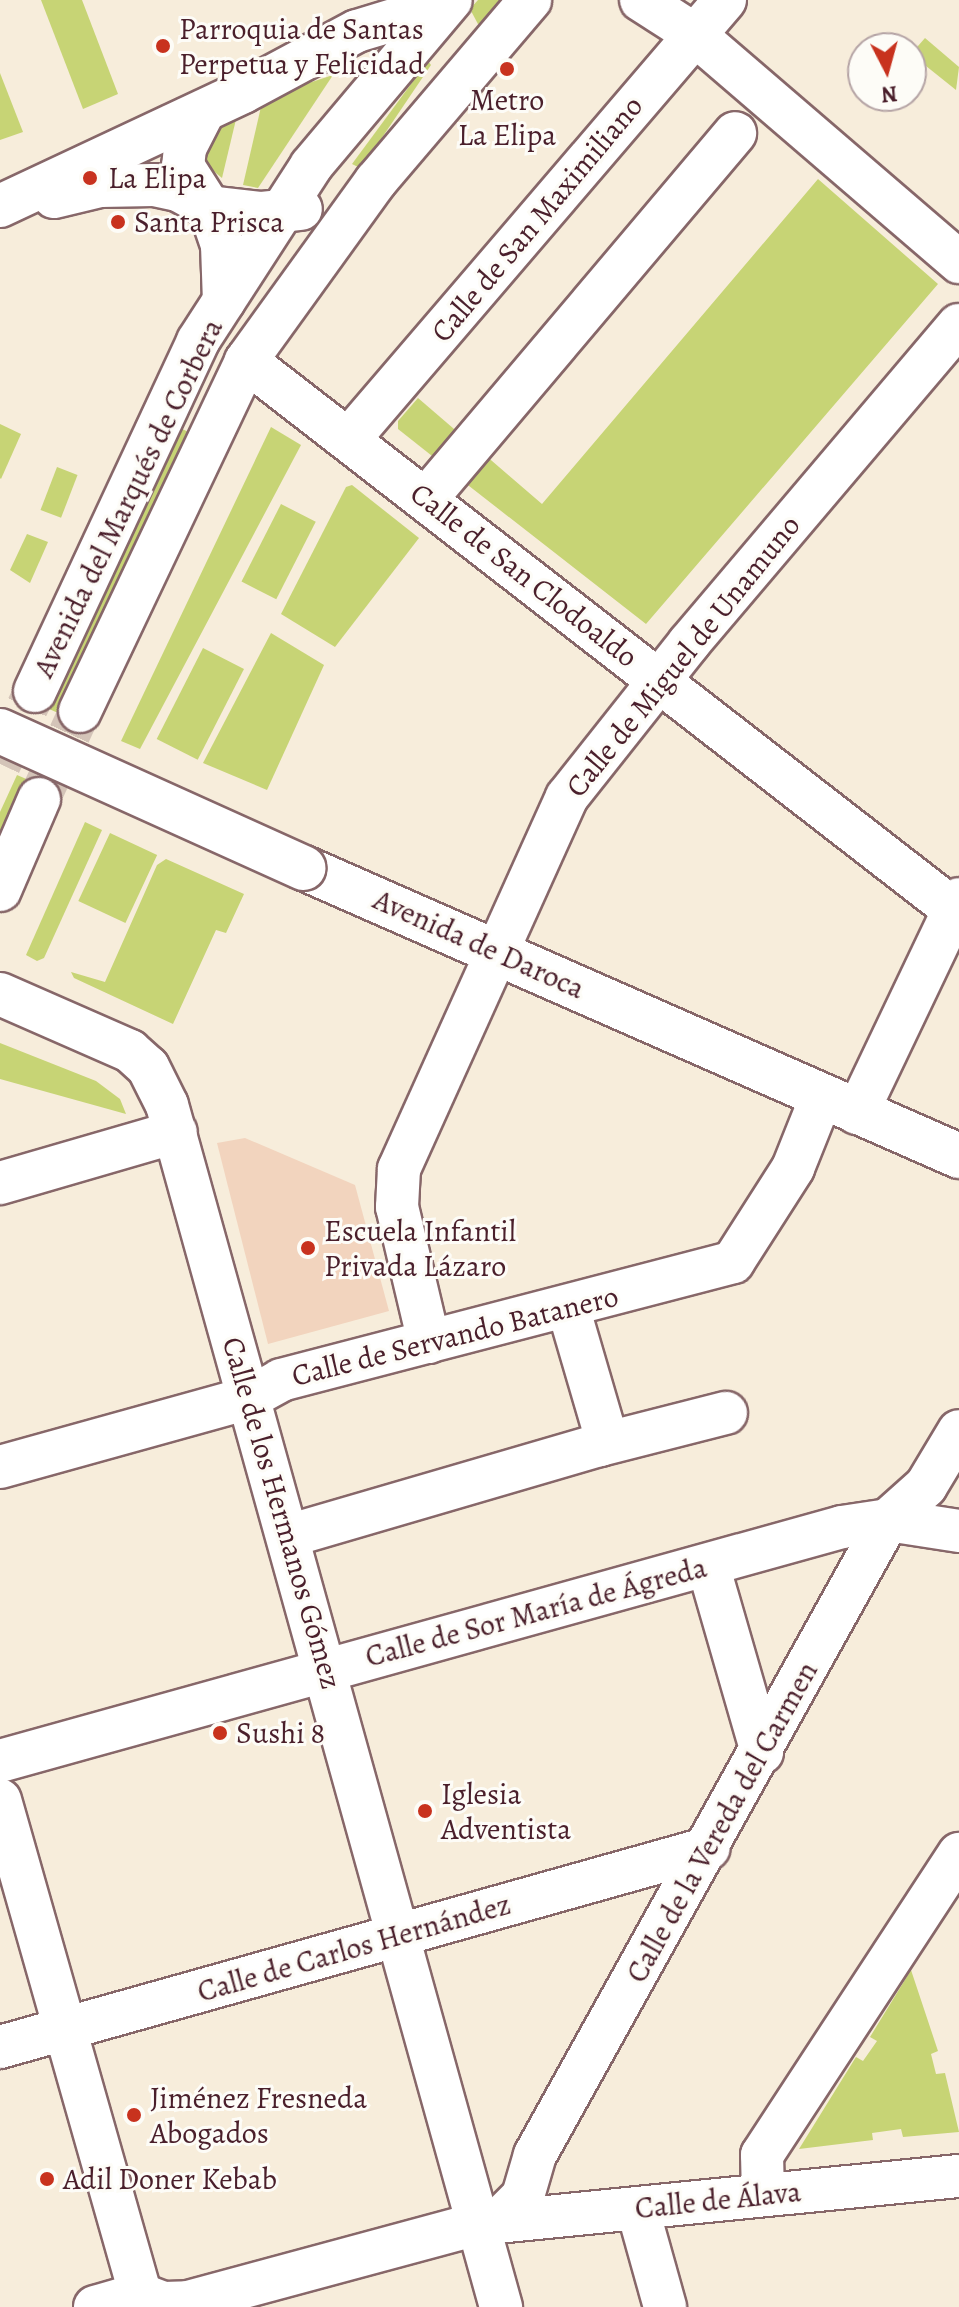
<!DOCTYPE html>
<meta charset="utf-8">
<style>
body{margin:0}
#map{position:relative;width:959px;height:2307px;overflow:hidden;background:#f7eddb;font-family:Alegreya,serif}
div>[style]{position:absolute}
.built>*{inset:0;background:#f2d4be}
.green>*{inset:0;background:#c7d475;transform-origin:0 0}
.minor-tunnel>*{height:42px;margin-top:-21px;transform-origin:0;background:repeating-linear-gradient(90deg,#d4c4b8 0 42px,transparent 0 63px)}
.roads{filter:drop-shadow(2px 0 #876769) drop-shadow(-2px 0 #876769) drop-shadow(0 2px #876769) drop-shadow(0 -2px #876769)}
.minor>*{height:42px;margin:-21px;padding:0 21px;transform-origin:21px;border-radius:21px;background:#fff}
.major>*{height:44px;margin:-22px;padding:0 22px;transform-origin:22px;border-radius:22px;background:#fff}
.bridges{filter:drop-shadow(2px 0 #876769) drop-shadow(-2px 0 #876769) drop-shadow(0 2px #876769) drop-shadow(0 -2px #876769)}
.major-bridge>*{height:44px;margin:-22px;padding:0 22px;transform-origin:22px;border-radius:22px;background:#fff}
.dots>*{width:22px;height:22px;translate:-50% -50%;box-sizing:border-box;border:4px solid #fdfcf7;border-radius:50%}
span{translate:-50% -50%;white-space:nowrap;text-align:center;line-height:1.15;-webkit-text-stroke:6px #fdfcf7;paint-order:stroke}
.poi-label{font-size:30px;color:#4a1f2b}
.left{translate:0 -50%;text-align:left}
.street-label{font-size:30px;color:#4a1f2b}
.north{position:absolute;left:847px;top:32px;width:80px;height:80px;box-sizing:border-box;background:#fdfcf7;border:2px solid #b5a4a5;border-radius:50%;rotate:174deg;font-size:22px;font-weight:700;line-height:32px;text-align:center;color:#4a1f2b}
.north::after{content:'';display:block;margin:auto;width:28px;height:36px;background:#c8321e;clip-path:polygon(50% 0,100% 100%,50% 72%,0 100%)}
</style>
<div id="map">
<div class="built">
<i style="clip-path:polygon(245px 1138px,355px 1185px,389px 1311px,268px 1344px,217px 1143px)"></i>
</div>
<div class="green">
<i style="clip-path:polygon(41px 0,82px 0,118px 94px,83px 109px)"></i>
<i style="clip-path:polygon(478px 0,501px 0,479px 26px,470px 9px)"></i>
<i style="clip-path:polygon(925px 38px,959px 67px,956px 90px,911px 54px)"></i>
<i style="clip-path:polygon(428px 61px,431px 65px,373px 151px,358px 167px,352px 164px)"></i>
<i style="clip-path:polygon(0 73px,23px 132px,0 140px)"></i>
<i style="clip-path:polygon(333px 75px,258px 188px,243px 185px,263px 98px)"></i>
<i style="clip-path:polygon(238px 111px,222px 178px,206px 165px,206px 138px)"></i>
<i style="clip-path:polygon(818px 179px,938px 284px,646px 624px,455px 475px,477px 448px,542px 504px)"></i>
<i style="clip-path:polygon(418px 398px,468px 441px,446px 467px,398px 429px,398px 421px)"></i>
<i style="clip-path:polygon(0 424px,21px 434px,1px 479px,0 478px)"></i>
<i style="left:178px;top:427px;width:14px;height:310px;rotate:25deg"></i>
<i style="clip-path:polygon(271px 427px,301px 445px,140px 749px,121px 741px)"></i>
<i style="left:57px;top:467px;width:22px;height:46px;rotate:21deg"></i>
<i style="clip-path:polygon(352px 485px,419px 538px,335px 647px,281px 614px,346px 487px)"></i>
<i style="left:281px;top:504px;width:39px;height:87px;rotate:27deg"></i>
<i style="clip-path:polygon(27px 534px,48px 542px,30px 583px,10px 570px)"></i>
<i style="clip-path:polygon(271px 633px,324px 665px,267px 790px,203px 763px)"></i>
<i style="left:203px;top:648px;width:46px;height:102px;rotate:27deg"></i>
<i style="clip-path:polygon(17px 775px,31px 781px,0 850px,0 812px)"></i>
<i style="clip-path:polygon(85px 822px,102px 830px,44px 958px,37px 961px,26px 955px)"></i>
<i style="left:110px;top:833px;width:52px;height:75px;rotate:25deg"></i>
<i style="clip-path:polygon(166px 859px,244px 894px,226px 933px,216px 930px,173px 1024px,74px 978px,71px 972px,105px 982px,157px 865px)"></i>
<i style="clip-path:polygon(0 1043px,96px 1081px,120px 1099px,126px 1114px,0 1079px)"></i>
<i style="clip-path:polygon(911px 1970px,938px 2051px,931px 2054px,936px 2074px,945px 2073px,959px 2132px,903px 2137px,901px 2129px,872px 2133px,873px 2140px,799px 2149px,856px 2057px,863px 2061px,877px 2041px,870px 2037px)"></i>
</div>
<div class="minor-tunnel">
<i style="left:0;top:764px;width:81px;rotate:-64.4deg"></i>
<i style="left:43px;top:791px;width:88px;rotate:-65.2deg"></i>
</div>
<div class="roads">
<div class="minor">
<i style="left:641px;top:0;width:63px;rotate:32.7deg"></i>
<i style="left:694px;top:34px;width:350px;rotate:40.7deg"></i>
<i style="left:204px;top:111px;width:42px;rotate:117.2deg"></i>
<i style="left:185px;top:148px;width:18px;rotate:96deg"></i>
<i style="left:183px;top:166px;width:49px;rotate:57.6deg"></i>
<i style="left:209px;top:207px;width:40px;rotate:71.1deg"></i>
<i style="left:222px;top:245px;width:56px;rotate:88deg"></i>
<i style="left:54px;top:197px;width:47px;rotate:-13.4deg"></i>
<i style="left:100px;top:186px;width:54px;rotate:-1.1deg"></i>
<i style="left:154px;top:185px;width:25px;rotate:12deg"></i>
<i style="left:178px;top:190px;width:35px;rotate:29deg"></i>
<i style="left:209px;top:207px;width:53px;rotate:6.5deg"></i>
<i style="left:262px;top:213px;width:39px;rotate:-6deg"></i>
<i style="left:0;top:206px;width:268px;rotate:-25.1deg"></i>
<i style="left:243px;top:92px;width:129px;rotate:-28.2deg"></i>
<i style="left:357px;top:31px;width:48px;rotate:-16.9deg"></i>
<i style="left:403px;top:17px;width:31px;rotate:4deg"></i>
<i style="left:246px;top:361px;width:895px;rotate:37.78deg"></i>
<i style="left:349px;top:439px;width:578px;rotate:-49.42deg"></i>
<i style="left:426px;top:499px;width:479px;rotate:-49.8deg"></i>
<i style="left:35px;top:691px;width:386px;rotate:-65deg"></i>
<i style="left:198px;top:341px;width:208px;rotate:-57.1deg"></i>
<i style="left:311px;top:166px;width:217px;rotate:-49.9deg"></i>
<i style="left:80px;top:711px;width:387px;rotate:-64.6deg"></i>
<i style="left:246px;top:361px;width:222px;rotate:-54.2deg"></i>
<i style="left:376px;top:181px;width:238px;rotate:-49.6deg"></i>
<i style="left:0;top:890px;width:99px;rotate:-66.8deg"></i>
<i style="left:0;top:994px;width:142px;rotate:23.7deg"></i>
<i style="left:130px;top:1051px;width:24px;rotate:42deg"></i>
<i style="left:148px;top:1067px;width:42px;rotate:63.4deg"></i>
<i style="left:167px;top:1105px;width:1248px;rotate:74.47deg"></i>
<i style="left:857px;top:1113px;width:237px;rotate:-64.5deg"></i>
<i style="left:0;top:1183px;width:183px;rotate:-16.2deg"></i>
<i style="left:429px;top:1342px;width:139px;rotate:-103.3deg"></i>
<i style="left:397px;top:1207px;width:38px;rotate:-87deg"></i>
<i style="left:399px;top:1169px;width:408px;rotate:-65.7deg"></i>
<i style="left:567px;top:797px;width:196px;rotate:-51.6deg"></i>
<i style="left:689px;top:643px;width:417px;rotate:-49.7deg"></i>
<i style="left:600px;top:1445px;width:130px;rotate:-14.3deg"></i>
<i style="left:0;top:1467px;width:258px;rotate:-15.5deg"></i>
<i style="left:249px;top:1398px;width:37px;rotate:-29deg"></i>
<i style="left:281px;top:1380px;width:467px;rotate:-14.6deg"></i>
<i style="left:733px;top:1262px;width:112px;rotate:-57.4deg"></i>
<i style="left:793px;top:1168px;width:75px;rotate:-68.2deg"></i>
<i style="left:288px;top:1536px;width:325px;rotate:-16.3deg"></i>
<i style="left:600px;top:1445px;width:16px;rotate:-75deg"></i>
<i style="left:604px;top:1430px;width:128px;rotate:-106.3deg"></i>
<i style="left:708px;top:1565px;width:195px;rotate:73.9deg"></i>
<i style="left:0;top:1761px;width:874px;rotate:-15.53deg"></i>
<i style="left:842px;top:1527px;width:47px;rotate:-8.7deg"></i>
<i style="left:888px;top:1520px;width:72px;rotate:8.8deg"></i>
<i style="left:0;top:1800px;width:527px;rotate:74.14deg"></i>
<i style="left:0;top:2047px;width:736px;rotate:-15.68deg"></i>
<i style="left:763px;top:2195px;width:40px;rotate:-91.4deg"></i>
<i style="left:762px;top:2155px;width:360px;rotate:-56.8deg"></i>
<i style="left:638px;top:2210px;width:101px;rotate:74.4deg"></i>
<i style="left:498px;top:2221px;width:35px;rotate:-45deg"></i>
<i style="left:523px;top:2196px;width:43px;rotate:-73.7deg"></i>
<i style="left:535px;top:2155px;width:727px;rotate:-60.93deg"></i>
<i style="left:888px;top:1520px;width:51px;rotate:-41.8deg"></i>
<i style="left:926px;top:1486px;width:64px;rotate:-59deg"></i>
<i style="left:95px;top:2307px;width:47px;rotate:-16.1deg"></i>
<i style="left:140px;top:2294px;width:26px;rotate:21deg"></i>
<i style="left:164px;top:2303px;width:24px;rotate:-2deg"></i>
<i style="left:188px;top:2302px;width:299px;rotate:-15.1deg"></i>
<i style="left:477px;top:2224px;width:484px;rotate:-5.7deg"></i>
</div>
<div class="major">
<i style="left:304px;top:868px;width:716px;rotate:23.73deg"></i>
</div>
</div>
<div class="bridges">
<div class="major-bridge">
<i style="left:0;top:731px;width:333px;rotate:24.3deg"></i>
</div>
</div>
<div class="dots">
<i style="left:163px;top:46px;background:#c8321e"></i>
<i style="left:507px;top:69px;background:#c8321e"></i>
<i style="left:90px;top:178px;background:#c8321e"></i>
<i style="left:118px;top:222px;background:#c8321e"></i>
<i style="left:308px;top:1248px;background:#c8321e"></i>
<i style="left:220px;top:1733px;background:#c8321e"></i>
<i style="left:425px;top:1811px;background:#c8321e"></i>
<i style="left:134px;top:2115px;background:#c8321e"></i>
<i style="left:47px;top:2179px;background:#c8321e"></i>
</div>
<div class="poi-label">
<span class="left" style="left:179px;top:46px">Parroquia de Santas<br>Perpetua y Felicidad</span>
<span style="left:507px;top:117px">Metro<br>La Elipa</span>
<span class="left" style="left:108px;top:178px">La Elipa</span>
<span class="left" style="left:134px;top:222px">Santa Prisca</span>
<span class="left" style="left:324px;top:1248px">Escuela Infantil<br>Privada Lázaro</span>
<span class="left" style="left:236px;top:1733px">Sushi 8</span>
<span class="left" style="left:441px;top:1811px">Iglesia<br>Adventista</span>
<span class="left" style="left:150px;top:2115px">Jiménez Fresneda<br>Abogados</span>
<span class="left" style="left:63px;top:2179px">Adil Doner Kebab</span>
</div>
<div class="street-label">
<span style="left:537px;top:219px;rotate:-50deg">Calle de San Maximiliano</span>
<span style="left:128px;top:498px;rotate:-64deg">Avenida del Marqués de Corbera</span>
<span style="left:524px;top:575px;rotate:38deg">Calle de San Clodoaldo</span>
<span style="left:683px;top:656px;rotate:-51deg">Calle de Miguel de Unamuno</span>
<span style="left:479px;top:944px;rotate:24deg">Avenida de Daroca</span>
<span style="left:455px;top:1336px;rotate:-14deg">Calle de Servando Batanero</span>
<span style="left:282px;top:1513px;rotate:74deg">Calle de los Hermanos Gómez</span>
<span style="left:536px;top:1612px;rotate:-15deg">Calle de Sor María de Ágreda</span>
<span style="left:722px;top:1822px;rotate:-61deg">Calle de la Vereda del Carmen</span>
<span style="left:354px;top:1948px;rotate:-16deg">Calle de Carlos Hernández</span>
<span style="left:718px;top:2200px;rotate:-6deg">Calle de Álava</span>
</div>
<div class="north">N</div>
</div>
